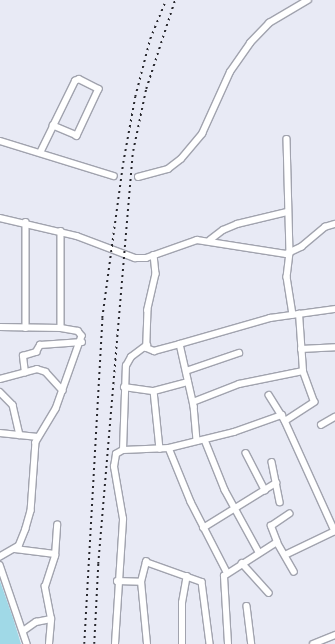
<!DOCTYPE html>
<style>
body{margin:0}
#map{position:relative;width:335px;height:644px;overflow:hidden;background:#e8eaf5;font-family:"Noto Sans",sans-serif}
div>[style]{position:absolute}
.water>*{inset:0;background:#a0d9e7}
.roads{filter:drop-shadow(1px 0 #a1a3ae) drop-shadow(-1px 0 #a1a3ae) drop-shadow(0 1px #a1a3ae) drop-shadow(0 -1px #a1a3ae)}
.minor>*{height:5.5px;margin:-2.75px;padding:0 2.75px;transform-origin:2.75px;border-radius:2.75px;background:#fff}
.rail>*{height:1.5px;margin-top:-0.75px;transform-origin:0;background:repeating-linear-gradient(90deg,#28282d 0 2px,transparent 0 6px)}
span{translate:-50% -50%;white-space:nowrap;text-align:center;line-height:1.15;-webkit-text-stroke:3px #fff;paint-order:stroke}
</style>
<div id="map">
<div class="water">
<i style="clip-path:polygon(0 581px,13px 618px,21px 644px,0 644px)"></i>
</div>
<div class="roads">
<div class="minor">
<i style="left:287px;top:139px;width:114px;rotate:88.5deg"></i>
<i style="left:290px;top:253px;width:24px;rotate:97deg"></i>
<i style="left:287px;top:277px;width:38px;rotate:81deg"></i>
<i style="left:0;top:141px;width:119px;rotate:17.1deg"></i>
<i style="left:40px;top:153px;width:30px;rotate:-64deg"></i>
<i style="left:53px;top:126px;width:50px;rotate:-63.9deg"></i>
<i style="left:75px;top:81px;width:4px;rotate:-27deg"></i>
<i style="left:79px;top:79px;width:22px;rotate:27deg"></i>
<i style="left:99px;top:89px;width:52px;rotate:115.1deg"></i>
<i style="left:77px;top:136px;width:26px;rotate:-157deg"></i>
<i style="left:138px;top:177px;width:31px;rotate:-15deg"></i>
<i style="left:168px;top:169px;width:16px;rotate:-38deg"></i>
<i style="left:181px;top:159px;width:33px;rotate:-50deg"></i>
<i style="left:202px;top:134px;width:68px;rotate:-65.7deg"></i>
<i style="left:230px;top:72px;width:35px;rotate:-55deg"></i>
<i style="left:250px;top:43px;width:28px;rotate:-46deg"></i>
<i style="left:269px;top:23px;width:45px;rotate:-30.5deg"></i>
<i style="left:0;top:218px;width:79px;rotate:13.2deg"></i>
<i style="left:77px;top:236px;width:62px;rotate:20.8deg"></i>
<i style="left:135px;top:258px;width:11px"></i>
<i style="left:146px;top:258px;width:54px;rotate:-19.4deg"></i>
<i style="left:197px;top:240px;width:90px;rotate:8.9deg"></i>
<i style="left:286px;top:254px;width:17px;rotate:-25deg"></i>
<i style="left:301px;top:247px;width:31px;rotate:-40deg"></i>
<i style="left:325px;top:227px;width:10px;rotate:-17deg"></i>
<i style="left:26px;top:222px;width:106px;rotate:90deg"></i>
<i style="left:61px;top:231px;width:97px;rotate:90deg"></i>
<i style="left:210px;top:240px;width:16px;rotate:-38deg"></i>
<i style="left:223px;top:230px;width:15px;rotate:-23deg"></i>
<i style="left:237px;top:224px;width:51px;rotate:-13.5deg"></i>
<i style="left:154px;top:255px;width:19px;rotate:84deg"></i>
<i style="left:156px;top:274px;width:37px;rotate:103deg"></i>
<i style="left:148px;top:310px;width:38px;rotate:92deg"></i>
<i style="left:147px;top:348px;width:8px;rotate:23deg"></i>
<i style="left:154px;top:351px;width:27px;rotate:-15deg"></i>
<i style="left:180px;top:344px;width:64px;rotate:77.3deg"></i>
<i style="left:194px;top:406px;width:35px;rotate:85deg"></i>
<i style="left:0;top:327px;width:61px;rotate:0.9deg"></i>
<i style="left:61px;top:328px;width:17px;rotate:10deg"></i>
<i style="left:78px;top:331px;width:6px;rotate:51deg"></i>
<i style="left:82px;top:336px;width:77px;rotate:109.6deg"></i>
<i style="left:56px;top:409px;width:39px;rotate:121deg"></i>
<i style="left:36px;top:442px;width:69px;rotate:94.1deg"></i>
<i style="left:31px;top:511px;width:19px;rotate:106deg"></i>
<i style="left:26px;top:529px;width:18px;rotate:112deg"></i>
<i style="left:19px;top:546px;width:22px;rotate:150deg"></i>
<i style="left:180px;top:344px;width:94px;rotate:-16.1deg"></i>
<i style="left:270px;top:318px;width:66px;rotate:-7.9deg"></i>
<i style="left:301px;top:349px;width:34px;rotate:-3deg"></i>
<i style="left:186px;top:371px;width:56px;rotate:-18.8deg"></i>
<i style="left:25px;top:373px;width:17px;rotate:-97deg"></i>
<i style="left:23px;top:356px;width:14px;rotate:-17deg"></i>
<i style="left:36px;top:352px;width:8px;rotate:-60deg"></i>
<i style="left:40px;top:345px;width:42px;rotate:-4.1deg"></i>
<i style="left:0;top:379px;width:38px;rotate:-15deg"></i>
<i style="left:37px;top:369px;width:9px;rotate:18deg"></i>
<i style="left:46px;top:372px;width:25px;rotate:48deg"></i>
<i style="left:124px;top:387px;width:30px;rotate:8deg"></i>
<i style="left:154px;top:391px;width:35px;rotate:-15deg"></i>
<i style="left:154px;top:391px;width:58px;rotate:84.1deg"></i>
<i style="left:0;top:392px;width:18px;rotate:45deg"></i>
<i style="left:13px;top:405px;width:31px;rotate:77deg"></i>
<i style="left:269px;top:395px;width:31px;rotate:58deg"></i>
<i style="left:285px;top:421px;width:121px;rotate:65.6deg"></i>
<i style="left:193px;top:402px;width:49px;rotate:-21.4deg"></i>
<i style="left:239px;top:384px;width:65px;rotate:-11.5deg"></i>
<i style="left:285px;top:421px;width:35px;rotate:-33deg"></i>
<i style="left:314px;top:402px;width:33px;rotate:-110deg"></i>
<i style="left:303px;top:371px;width:57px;rotate:-94deg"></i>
<i style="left:321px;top:425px;width:16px;rotate:-30deg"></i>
<i style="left:0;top:433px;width:38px;rotate:6deg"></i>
<i style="left:205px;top:440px;width:54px;rotate:68.2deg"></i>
<i style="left:225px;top:490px;width:71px;rotate:61.3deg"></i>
<i style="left:169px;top:448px;width:58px;rotate:67.8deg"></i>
<i style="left:191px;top:502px;width:79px;rotate:62.8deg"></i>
<i style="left:123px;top:450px;width:84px;rotate:-88deg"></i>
<i style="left:126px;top:366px;width:10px;rotate:-61deg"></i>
<i style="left:131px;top:357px;width:20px;rotate:-37deg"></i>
<i style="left:246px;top:453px;width:42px;rotate:62.8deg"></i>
<i style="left:272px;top:462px;width:41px;rotate:78.7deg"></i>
<i style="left:203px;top:528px;width:86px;rotate:-31.7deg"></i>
<i style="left:277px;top:542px;width:34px;rotate:60deg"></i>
<i style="left:15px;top:549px;width:40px;rotate:7.1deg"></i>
<i style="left:285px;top:555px;width:55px;rotate:-25.6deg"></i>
<i style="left:242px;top:563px;width:40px;rotate:48deg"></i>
<i style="left:0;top:565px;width:83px;rotate:71.1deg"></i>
<i style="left:117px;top:581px;width:24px;rotate:2deg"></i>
<i style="left:247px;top:606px;width:38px;rotate:83deg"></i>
<i style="left:23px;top:631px;width:16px;rotate:-35deg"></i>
<i style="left:36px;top:622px;width:15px;rotate:-11deg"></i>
<i style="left:49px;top:644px;width:25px;rotate:-85deg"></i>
<i style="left:51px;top:619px;width:33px;rotate:-101deg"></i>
<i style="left:45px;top:587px;width:33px;rotate:-72deg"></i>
<i style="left:55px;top:556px;width:31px;rotate:-86deg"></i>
<i style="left:115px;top:644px;width:125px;rotate:-86.3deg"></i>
<i style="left:123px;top:519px;width:53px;rotate:-99.8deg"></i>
<i style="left:114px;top:467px;width:13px;rotate:-81deg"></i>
<i style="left:116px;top:454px;width:8px;rotate:-30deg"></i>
<i style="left:123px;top:450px;width:46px;rotate:-2.5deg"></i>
<i style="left:169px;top:448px;width:67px;rotate:-13.8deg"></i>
<i style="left:234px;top:432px;width:51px;rotate:-19.5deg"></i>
<i style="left:147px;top:644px;width:62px;rotate:-95.5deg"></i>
<i style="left:141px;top:582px;width:21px;rotate:-76deg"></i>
<i style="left:146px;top:562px;width:59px;rotate:19.7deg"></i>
<i style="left:202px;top:582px;width:63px;rotate:82.6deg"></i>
<i style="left:182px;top:644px;width:41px;rotate:-90deg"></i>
<i style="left:182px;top:603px;width:27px;rotate:-80deg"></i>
<i style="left:228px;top:644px;width:68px;rotate:-93.4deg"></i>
<i style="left:224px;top:576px;width:63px;rotate:-32.7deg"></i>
<i style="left:277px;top:542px;width:17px;rotate:-111deg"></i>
<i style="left:271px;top:526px;width:22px;rotate:-34deg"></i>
<i style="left:313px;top:644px;width:24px;rotate:-22deg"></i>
</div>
</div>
<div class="rail">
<i style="left:84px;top:644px;width:326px;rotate:-86.8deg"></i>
<i style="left:102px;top:318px;width:156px;rotate:-82.3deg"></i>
<i style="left:123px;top:163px;width:67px;rotate:-79.7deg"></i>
<i style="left:135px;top:97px;width:60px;rotate:-75.5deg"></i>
<i style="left:150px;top:39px;width:42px;rotate:-67.7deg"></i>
<i style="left:94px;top:644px;width:80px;rotate:-87.1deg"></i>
<i style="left:98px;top:564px;width:414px;rotate:-85.2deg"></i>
<i style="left:133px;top:151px;width:63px;rotate:-78.2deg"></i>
<i style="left:146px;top:89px;width:94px;rotate:-72deg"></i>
</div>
</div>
